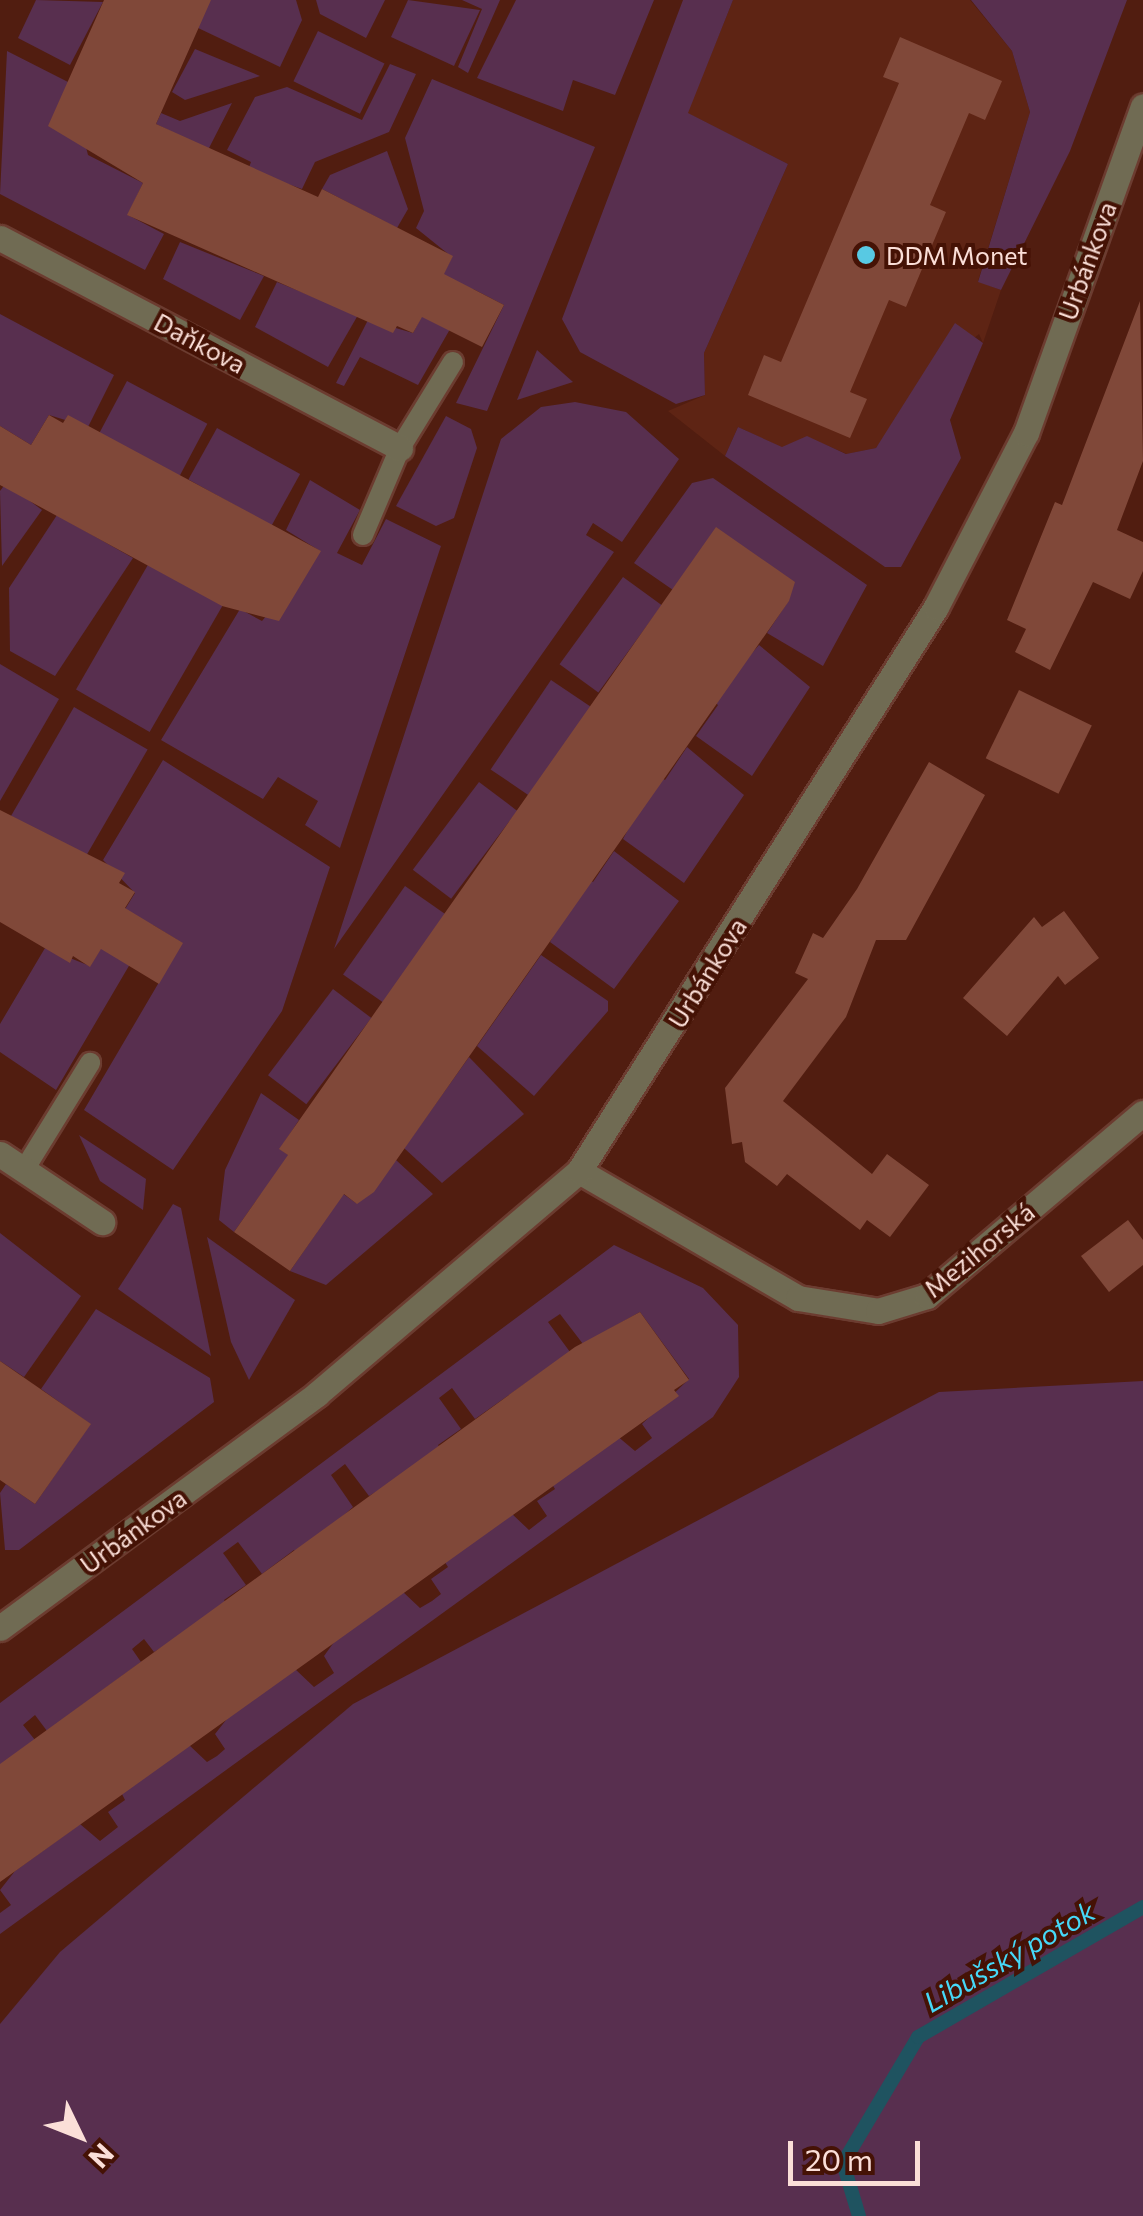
<!DOCTYPE html>
<meta charset="utf-8">
<style>
body{margin:0}
#map{position:relative;width:1143px;height:2216px;overflow:hidden;background:#511d10;font-family:Commissioner,sans-serif}
div>[style]{position:absolute}
.built>*{inset:0;background:#5e2414}
.green>*{inset:0;background:#582f4f;transform-origin:0 0}
.stream>*{height:14px;margin:-7px;padding:0 7px;transform-origin:7px;border-radius:7px;background:#1f5360}
.building>*{inset:0;background:#804839;transform-origin:0 0}
.roads{filter:drop-shadow(2px 0 #6c3c30) drop-shadow(-2px 0 #6c3c30) drop-shadow(0 2px #6c3c30) drop-shadow(0 -2px #6c3c30)}
.service>*{height:20px;margin:-10px;padding:0 10px;transform-origin:10px;border-radius:10px;background:#706b53}
.minor>*{height:25px;margin:-12.5px;padding:0 12.5px;transform-origin:12.5px;border-radius:12.5px;background:#706b53}
.dots>*{width:28px;height:28px;translate:-50% -50%;box-sizing:border-box;border:5px solid #451205;border-radius:50%}
span{translate:-50% -50%;white-space:nowrap;text-align:center;line-height:1.15;-webkit-text-stroke:8px #451205;paint-order:stroke}
.poi-label{font-size:25px;color:#fbdfd8}
.left{translate:0 -50%;text-align:left}
.street-label{font-size:25px;color:#fbdfd8}
.water-label{font-size:28px;color:#46d8f7;font-style:italic}
.north{position:absolute;left:30px;top:2086px;width:100px;height:100px;-webkit-text-stroke:8px #451205;paint-order:stroke;rotate:133deg;font-size:28px;font-weight:700;line-height:40px;text-align:center;color:#fbdfd8}
.north::after{content:'';display:block;margin:auto;width:35px;height:45px;background:#fbdfd8;clip-path:polygon(50% 0,100% 100%,50% 72%,0 100%)}
.scale{position:absolute;left:788px;top:2141px;width:132px;height:45px;box-sizing:border-box;border:5px solid #fbdfd8;border-top:0;padding-left:12px;font-size:30px;line-height:35px;white-space:nowrap;color:#fbdfd8;-webkit-text-stroke:8px #451205;paint-order:stroke}
</style>
<div id="map">
<div class="built">
<i style="clip-path:polygon(733px 0,970px 0,1012px 51px,1030px 112px,978px 281px,1001px 290px,983px 343px,979px 334px,923px 381px,876px 448px,847px 454px,807px 437px,783px 448px,738px 427px,725px 456px,668px 411px,705px 395px,704px 353px,788px 164px,687px 113px)"></i>
</div>
<div class="green">
<i style="clip-path:polygon(36px 0,103px 2px,70px 65px,18px 38px)"></i>
<i style="clip-path:polygon(201px 0,296px 0,302px 20px,280px 67px,196px 27px)"></i>
<i style="clip-path:polygon(316px 0,385px 0,366px 38px,320px 14px)"></i>
<i style="clip-path:polygon(408px 0,480px 10px,454px 66px,391px 37px)"></i>
<i style="clip-path:polygon(462px 0,500px 0,468px 73px,458px 67px,482px 9px)"></i>
<i style="clip-path:polygon(516px 0,654px 0,615px 95px,573px 80px,563px 111px,477px 78px)"></i>
<i style="clip-path:polygon(683px 0,733px 0,688px 113px,788px 164px,704px 353px,705px 395px,676px 404px,580px 352px,562px 319px)"></i>
<i style="clip-path:polygon(971px 0,1127px 0,1070px 151px,1001px 290px,978px 282px,1030px 112px,1012px 51px)"></i>
<i style="left:318px;top:31px;width:74px;height:56px;rotate:26deg"></i>
<i style="clip-path:polygon(195px 49px,260px 76px,185px 100px,172px 92px)"></i>
<i style="clip-path:polygon(7px 51px,70px 83px,88px 155px,143px 183px,128px 215px,164px 234px,145px 270px,0 194px)"></i>
<i style="clip-path:polygon(390px 64px,416px 74px,389px 132px,315px 162px,302px 189px,248px 170px,251px 162px,227px 150px,255px 97px,287px 87px,362px 120px)"></i>
<i style="clip-path:polygon(432px 79px,595px 147px,487px 411px,456px 403px,504px 305px,473px 289px,418px 385px,360px 357px,344px 386px,336px 383px,368px 320px,413px 333px,452px 257px,416px 228px,424px 211px,405px 138px)"></i>
<i style="clip-path:polygon(232px 103px,208px 150px,156px 124px,161px 113px,180px 121px)"></i>
<i style="clip-path:polygon(387px 151px,408px 209px,397px 228px,322px 189px,330px 175px)"></i>
<i style="clip-path:polygon(180px 242px,264px 276px,240px 320px,163px 279px)"></i>
<i style="clip-path:polygon(277px 282px,358px 315px,328px 367px,255px 327px)"></i>
<i style="clip-path:polygon(0 314px,114px 375px,88px 427px,49px 415px,31px 445px,0 426px)"></i>
<i style="clip-path:polygon(955px 323px,983px 343px,950px 420px,961px 458px,901px 567px,885px 567px,725px 456px,738px 427px,782px 447px,807px 436px,846px 454px,876px 448px)"></i>
<i style="clip-path:polygon(537px 350px,573px 382px,517px 400px)"></i>
<i style="left:127px;top:381px;width:91px;height:60px;rotate:28deg"></i>
<i style="clip-path:polygon(575px 402px,626px 412px,679px 459px,622px 542px,593px 523px,586px 535px,614px 552px,334px 949px,501px 439px,541px 407px)"></i>
<i style="clip-path:polygon(446px 416px,471px 429px,477px 448px,454px 518px,436px 526px,396px 506px)"></i>
<i style="left:217px;top:428px;width:95px;height:59px;rotate:29deg"></i>
<i style="clip-path:polygon(713px 478px,867px 585px,823px 666px,767px 633px,789px 600px,673px 590px,634px 563px,692px 483px)"></i>
<i style="clip-path:polygon(310px 480px,360px 510px,337px 553px,362px 565px,386px 519px,441px 546px,340px 848px,305px 825px,318px 801px,278px 777px,263px 799px,161px 740px,240px 609px,262px 621px,320px 551px,286px 530px)"></i>
<i style="clip-path:polygon(6px 483px,42px 510px,2px 566px,0 491px)"></i>
<i style="clip-path:polygon(57px 515px,133px 558px,55px 676px,10px 651px,9px 588px)"></i>
<i style="left:149px;top:563px;width:85px;height:146px;rotate:30deg"></i>
<i style="left:623px;top:577px;width:48px;height:108px;rotate:36deg"></i>
<i style="clip-path:polygon(759px 645px,810px 687px,752px 776px,696px 736px,718px 705px,711px 699px)"></i>
<i style="clip-path:polygon(0 664px,59px 699px,0 801px)"></i>
<i style="left:551px;top:680px;width:48px;height:108px;rotate:34deg"></i>
<i style="left:74px;top:707px;width:85px;height:126px;rotate:30deg"></i>
<i style="clip-path:polygon(687px 747px,744px 795px,684px 883px,623px 839px,657px 775px,665px 780px)"></i>
<i style="clip-path:polygon(163px 760px,330px 867px,282px 1011px,173px 1170px,84px 1110px,182px 943px,153px 925px,56px 1090px,0 1052px,0 1024px,45px 948px,90px 966px,135px 893px,103px 860px)"></i>
<i style="left:479px;top:782px;width:48px;height:110px;rotate:37deg"></i>
<i style="clip-path:polygon(614px 851px,679px 901px,614px 989px,550px 942px,585px 877px,593px 882px)"></i>
<i style="left:405px;top:886px;width:49px;height:108px;rotate:35deg"></i>
<i style="clip-path:polygon(541px 955px,608px 1001px,608px 1011px,534px 1096px,477px 1046px)"></i>
<i style="left:333px;top:989px;width:48px;height:108px;rotate:37deg"></i>
<i style="clip-path:polygon(469px 1057px,524px 1114px,442px 1183px,404px 1148px)"></i>
<i style="clip-path:polygon(261px 1093px,299px 1120px,280px 1149px,356px 1203px,396px 1160px,433px 1194px,326px 1285px,290px 1271px,317px 1232px,261px 1194px,234px 1232px,219px 1220px,225px 1170px)"></i>
<i style="clip-path:polygon(79px 1135px,146px 1179px,143px 1210px,100px 1181px)"></i>
<i style="clip-path:polygon(173px 1204px,181px 1208px,211px 1356px,118px 1289px)"></i>
<i style="clip-path:polygon(0 1233px,81px 1296px,24px 1377px,0 1361px)"></i>
<i style="clip-path:polygon(207px 1237px,295px 1300px,249px 1380px,231px 1342px)"></i>
<i style="clip-path:polygon(614px 1245px,703px 1288px,738px 1325px,739px 1377px,713px 1417px,0 1934px,0 1913px,11px 1905px,0 1890px,15px 1871px,80px 1824px,100px 1841px,118px 1827px,108px 1812px,125px 1800px,121px 1792px,188px 1744px,207px 1762px,217px 1756px,225px 1749px,215px 1734px,230px 1715px,294px 1668px,314px 1687px,334px 1673px,324px 1656px,337px 1638px,402px 1591px,420px 1608px,432px 1601px,441px 1594px,431px 1579px,448px 1567px,443px 1559px,510px 1512px,529px 1530px,547px 1516px,537px 1501px,555px 1489px,550px 1481px,616px 1435px,635px 1451px,652px 1438px,642px 1424px,689px 1379px,640px 1312px,583px 1344px,560px 1314px,548px 1322px,570px 1352px,475px 1419px,452px 1388px,439px 1398px,461px 1429px,438px 1445px,443px 1452px,369px 1496px,345px 1464px,331px 1475px,353px 1507px,299px 1556px,294px 1550px,262px 1574px,238px 1542px,223px 1553px,246px 1585px,224px 1600px,229px 1607px,154px 1652px,144px 1639px,132px 1649px,141px 1662px,47px 1731px,35px 1715px,23px 1725px,35px 1740px,0 1773px,0 1703px)"></i>
<i style="clip-path:polygon(96px 1309px,210px 1378px,214px 1402px,19px 1550px,5px 1550px,0 1493px,6px 1484px,35px 1504px,90px 1424px,41px 1389px)"></i>
<i style="clip-path:polygon(1143px 1381px,1143px 2216px,0 2216px,0 2024px,60px 1952px,353px 1704px,939px 1392px)"></i>
</div>
<div class="stream">
<i style="left:859px;top:2216px;width:55px;rotate:-106.8deg"></i>
<i style="left:843px;top:2163px;width:147px;rotate:-59.2deg"></i>
<i style="left:918px;top:2037px;width:260px;rotate:-30deg"></i>
</div>
<div class="building">
<i style="clip-path:polygon(104px 0,211px 0,156px 124px,318px 197px,322px 189px,453px 256px,444px 274px,504px 305px,482px 347px,422px 317px,413px 333px,397px 326px,393px 333px,127px 215px,143px 183px,48px 126px)"></i>
<i style="clip-path:polygon(900px 37px,1002px 81px,985px 120px,969px 113px,930px 205px,946px 212px,906px 307px,889px 300px,850px 392px,867px 399px,850px 438px,748px 395px,764px 355px,781px 362px,820px 270px,899px 83px,883px 77px)"></i>
<i style="clip-path:polygon(1140px 301px,1143px 461px,1117px 530px,1143px 542px,1143px 571px,1130px 599px,1093px 582px,1050px 670px,1015px 652px,1026px 629px,1007px 620px,1055px 502px,1062px 505px)"></i>
<i style="clip-path:polygon(49px 415px,63px 423px,68px 415px,321px 551px,279px 621px,222px 606px,0 485px,0 426px,31px 445px)"></i>
<i style="clip-path:polygon(716px 527px,795px 582px,789px 601px,374px 1192px,357px 1204px,344px 1194px,290px 1271px,234px 1232px,288px 1155px,279px 1149px)"></i>
<i style="left:1019px;top:690px;width:81px;height:76px;rotate:26deg"></i>
<i style="clip-path:polygon(929px 762px,985px 795px,906px 940px,876px 940px,846px 1017px,783px 1101px,872px 1174px,887px 1154px,929px 1185px,890px 1237px,867px 1220px,860px 1230px,787px 1174px,777px 1186px,745px 1162px,742px 1142px,732px 1144px,725px 1088px,808px 979px,795px 973px,813px 933px,823px 938px,857px 889px)"></i>
<i style="clip-path:polygon(0 810px,125px 873px,119px 883px,135px 892px,125px 908px,183px 943px,159px 984px,101px 949px,90px 967px,73px 956px,70px 963px,0 922px)"></i>
<i style="clip-path:polygon(1064px 911px,1099px 958px,1065px 985px,1058px 976px,1007px 1036px,963px 998px,1034px 917px,1042px 927px)"></i>
<i style="clip-path:polygon(1128px 1220px,1143px 1240px,1143px 1265px,1109px 1292px,1081px 1256px)"></i>
<i style="clip-path:polygon(640px 1312px,689px 1380px,674px 1390px,679px 1396px,0 1882px,0 1764px,575px 1347px)"></i>
<i style="clip-path:polygon(0 1361px,91px 1424px,35px 1504px,0 1480px)"></i>
</div>
<div class="roads">
<div class="service">
<i style="left:363px;top:535px;width:95px;rotate:-67deg"></i>
<i style="left:400px;top:448px;width:101px;rotate:-58.4deg"></i>
<i style="left:24px;top:1170px;width:126px;rotate:-58.3deg"></i>
</div>
<div class="minor">
<i style="left:0;top:238px;width:452px;rotate:27.7deg"></i>
<i style="left:0;top:1154px;width:123px;rotate:33.7deg"></i>
<i style="left:579px;top:1171px;width:253px;rotate:30.1deg"></i>
<i style="left:798px;top:1298px;width:81px;rotate:9.2deg"></i>
<i style="left:878px;top:1311px;width:51px;rotate:-17deg"></i>
<i style="left:927px;top:1296px;width:283px;rotate:-40.3deg"></i>
<i style="left:0;top:1628px;width:394px;rotate:-36.4deg"></i>
<i style="left:317px;top:1394px;width:344px;rotate:-40.4deg"></i>
<i style="left:579px;top:1171px;width:667px;rotate:-57.67deg"></i>
<i style="left:936px;top:607px;width:196px;rotate:-62.7deg"></i>
<i style="left:1026px;top:433px;width:347px;rotate:-70.3deg"></i>
</div>
</div>
<div class="dots">
<i style="left:866px;top:255px;background:#58c9e3"></i>
</div>
<div class="poi-label">
<span class="left" style="left:886px;top:255px">DDM Monet</span>
</div>
<div class="street-label">
<span style="left:1087px;top:261px;rotate:-70deg">Urbánkova</span>
<span style="left:200px;top:343px;rotate:28deg">Daňkova</span>
<span style="left:707px;top:973px;rotate:-58deg">Urbánkova</span>
<span style="left:979px;top:1250px;rotate:-39deg">Mezihorská</span>
<span style="left:133px;top:1531px;rotate:-36deg">Urbánkova</span>
</div>
<div class="water-label">
<span style="left:1009px;top:1956px;rotate:-30deg">Libušský potok</span>
</div>
<div class="north">N</div>
<div class="scale">20 m</div>
</div>
